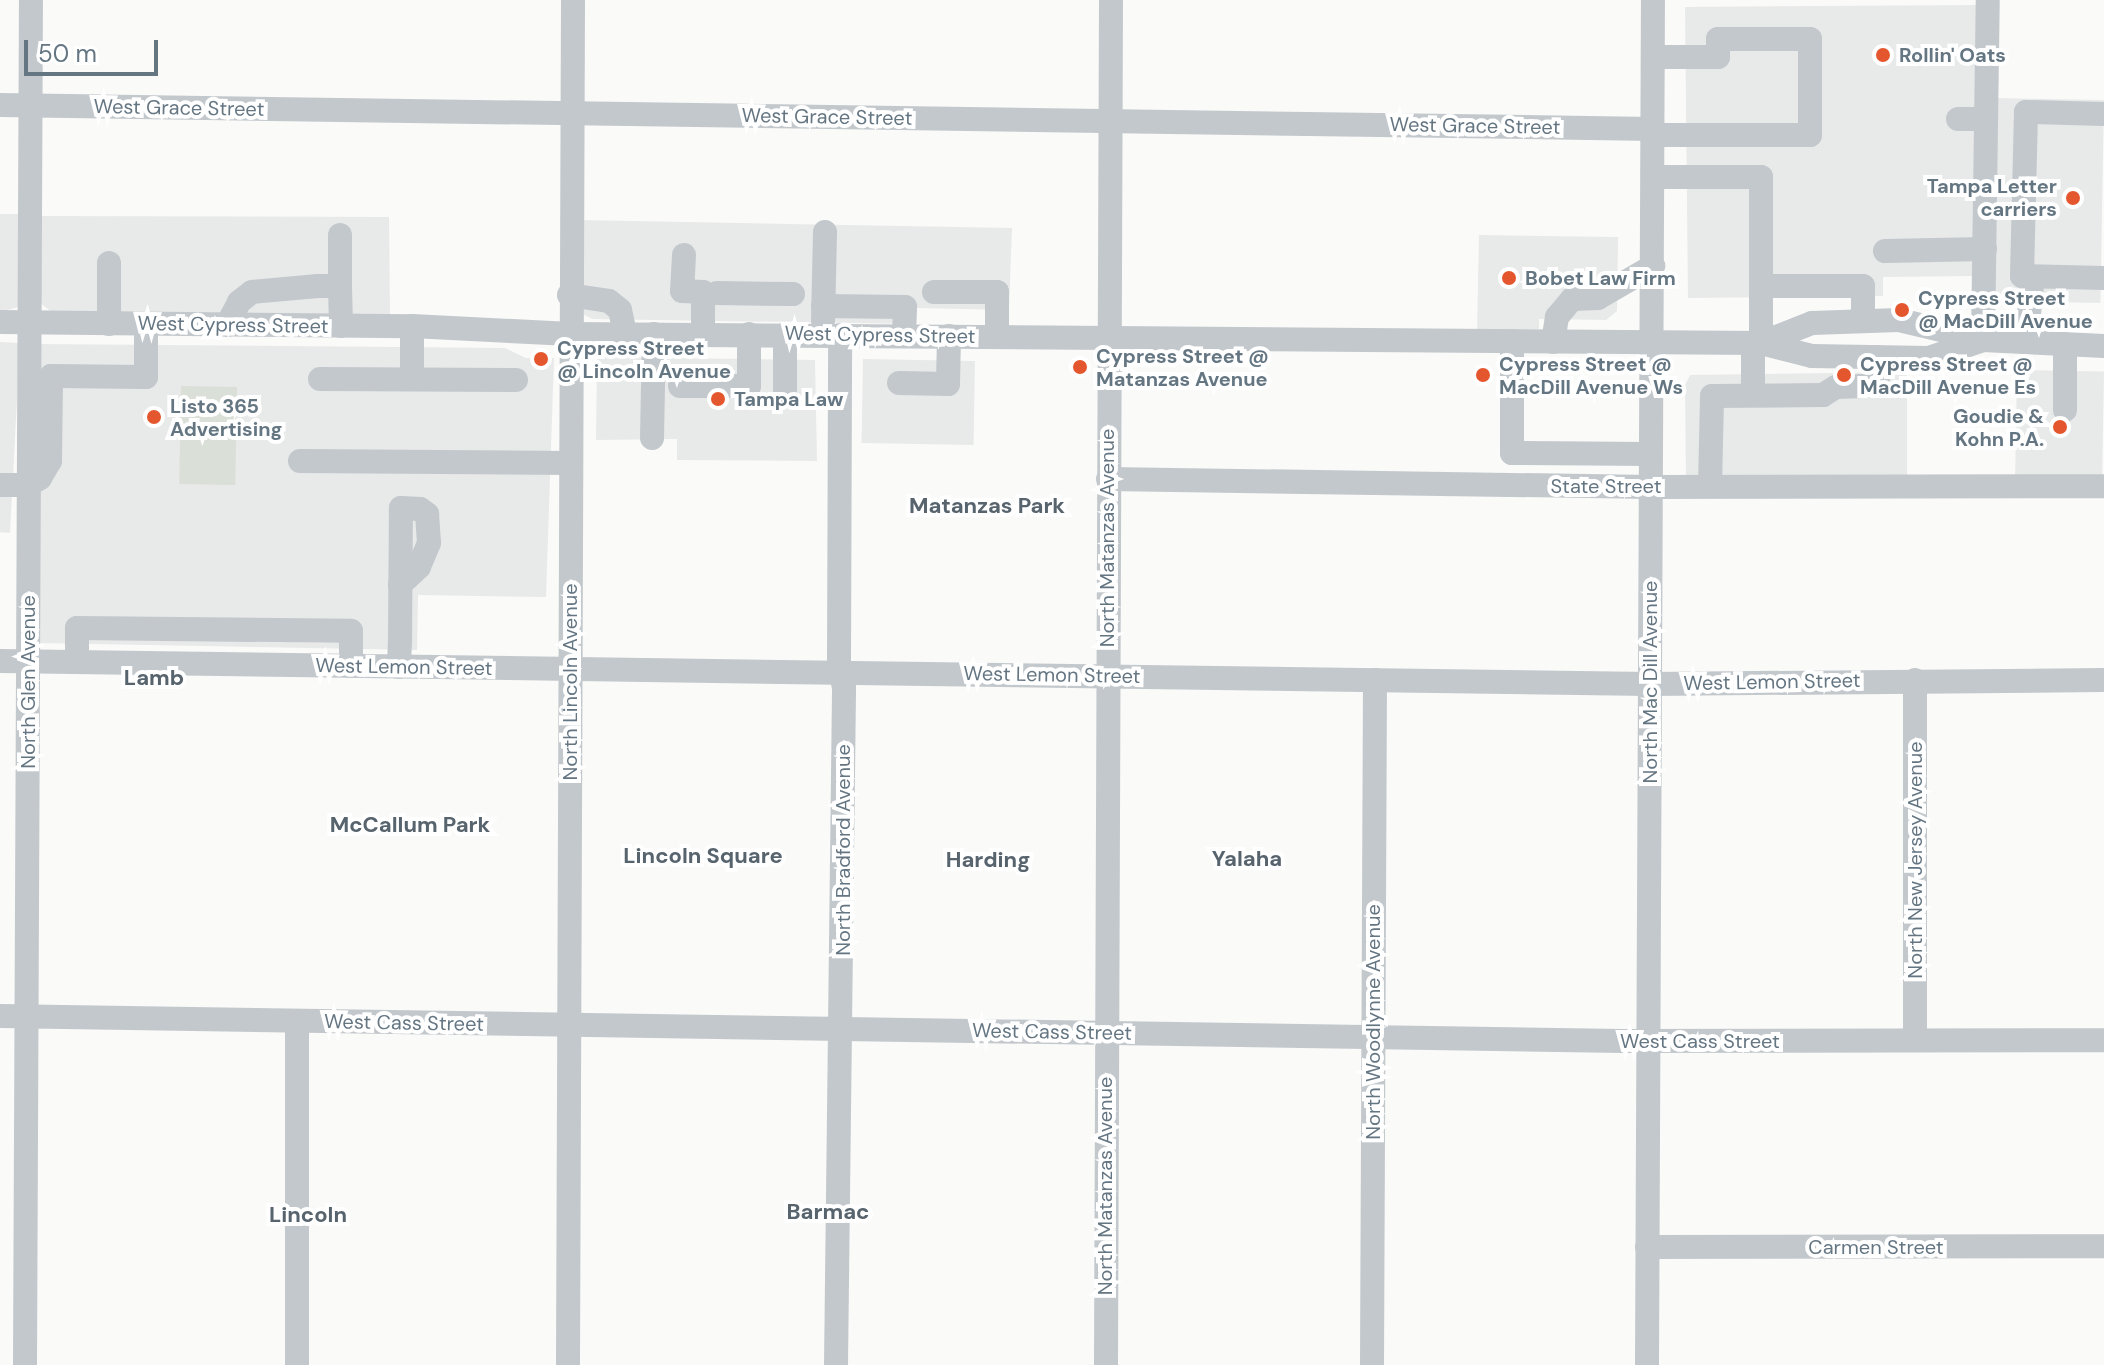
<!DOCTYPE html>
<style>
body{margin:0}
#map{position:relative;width:2104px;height:1365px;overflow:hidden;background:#fafaf8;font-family:"DM Sans",sans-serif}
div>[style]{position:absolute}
.built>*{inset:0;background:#e8e9e9;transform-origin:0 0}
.green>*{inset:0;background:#dadfd7;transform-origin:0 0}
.minor>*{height:24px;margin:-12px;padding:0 12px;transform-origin:12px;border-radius:12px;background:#c3c8cc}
.dots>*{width:22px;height:22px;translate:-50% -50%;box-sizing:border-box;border:4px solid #fff;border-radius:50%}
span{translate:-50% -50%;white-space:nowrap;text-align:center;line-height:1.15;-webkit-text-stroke:8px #fff;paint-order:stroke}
.poi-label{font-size:20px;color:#657683;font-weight:700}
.left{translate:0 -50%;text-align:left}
.right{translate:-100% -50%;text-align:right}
.street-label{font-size:20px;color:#657683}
.neighbourhood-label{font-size:22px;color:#57646e;font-weight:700}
.scale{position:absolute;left:24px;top:40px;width:134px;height:36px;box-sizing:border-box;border:4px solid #657683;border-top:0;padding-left:10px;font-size:24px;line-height:28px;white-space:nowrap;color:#657683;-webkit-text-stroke:6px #fff;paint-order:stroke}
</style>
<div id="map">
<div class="built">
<i style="clip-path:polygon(1978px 5px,1972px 276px,1883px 277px,1883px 296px,1688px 298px,1685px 7px)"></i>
<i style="left:1993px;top:98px;width:111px;height:203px;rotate:1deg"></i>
<i style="clip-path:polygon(0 214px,22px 214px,18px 307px,0 312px)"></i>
<i style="clip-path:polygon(39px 216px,389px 217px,390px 318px,53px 313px,39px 302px)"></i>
<i style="clip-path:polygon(579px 220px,1012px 228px,1009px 310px,917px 308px,916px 324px,593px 319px,584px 315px)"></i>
<i style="clip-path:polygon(1479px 235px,1618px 237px,1617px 311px,1606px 320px,1539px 319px,1539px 329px,1477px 331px)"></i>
<i style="left:0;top:342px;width:20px;height:190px;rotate:3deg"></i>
<i style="clip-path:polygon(38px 344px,505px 348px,526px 358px,554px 358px,546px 597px,418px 595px,417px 650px,38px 643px)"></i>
<i style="clip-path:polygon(597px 357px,815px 360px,817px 461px,677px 460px,677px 439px,596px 440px)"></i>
<i style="left:863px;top:359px;width:112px;height:84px;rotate:1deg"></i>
<i style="left:2017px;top:370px;width:87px;height:113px;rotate:1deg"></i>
<i style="clip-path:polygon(1907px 372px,1907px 484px,1686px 483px,1685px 385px,1690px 375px)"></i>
</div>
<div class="green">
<i style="left:181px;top:386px;width:56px;height:98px;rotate:1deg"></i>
</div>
<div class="minor">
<i style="left:1653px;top:57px;width:65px"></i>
<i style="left:1718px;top:57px;width:18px;rotate:-90deg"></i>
<i style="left:1718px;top:39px;width:92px"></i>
<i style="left:1810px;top:39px;width:96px;rotate:90deg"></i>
<i style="left:1810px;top:135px;width:155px;rotate:180deg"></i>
<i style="left:0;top:105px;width:1654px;rotate:0.83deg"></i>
<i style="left:2104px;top:114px;width:78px;rotate:-178.5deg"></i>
<i style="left:2026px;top:112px;width:164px;rotate:91.4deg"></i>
<i style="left:2022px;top:276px;width:82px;rotate:1.4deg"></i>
<i style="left:1958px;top:119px;width:27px"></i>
<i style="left:1654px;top:177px;width:107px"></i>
<i style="left:1761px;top:177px;width:166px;rotate:90deg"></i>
<i style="left:340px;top:235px;width:51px;rotate:90deg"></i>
<i style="left:1885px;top:251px;width:100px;rotate:-1.1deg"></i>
<i style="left:684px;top:255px;width:36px;rotate:93deg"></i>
<i style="left:682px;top:291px;width:21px;rotate:3deg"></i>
<i style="left:703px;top:292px;width:42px;rotate:90deg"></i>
<i style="left:1761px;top:286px;width:102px"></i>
<i style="left:1863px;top:286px;width:35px;rotate:90deg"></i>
<i style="left:934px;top:292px;width:63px"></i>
<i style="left:997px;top:292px;width:44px;rotate:90deg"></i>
<i style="left:717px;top:293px;width:76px;rotate:0.8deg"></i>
<i style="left:569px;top:295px;width:40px;rotate:8.5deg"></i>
<i style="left:609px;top:301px;width:14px;rotate:39deg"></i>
<i style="left:620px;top:310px;width:25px;rotate:78deg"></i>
<i style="left:823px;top:306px;width:82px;rotate:0.7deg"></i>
<i style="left:905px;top:307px;width:28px;rotate:92deg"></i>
<i style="left:823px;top:321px;width:89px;rotate:-88.7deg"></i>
<i style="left:0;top:322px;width:412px;rotate:0.6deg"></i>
<i style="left:412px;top:326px;width:159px;rotate:2.9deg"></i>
<i style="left:571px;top:334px;width:1190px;rotate:0.43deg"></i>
<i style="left:1761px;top:343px;width:53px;rotate:14.3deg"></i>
<i style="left:1812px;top:356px;width:117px;rotate:1deg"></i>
<i style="left:1929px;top:358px;width:57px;rotate:-18.4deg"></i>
<i style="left:109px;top:324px;width:61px;rotate:-90deg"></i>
<i style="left:227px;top:325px;width:26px;rotate:-62deg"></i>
<i style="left:239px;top:302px;width:16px;rotate:-38deg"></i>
<i style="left:252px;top:292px;width:66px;rotate:-5.2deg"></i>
<i style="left:318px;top:286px;width:22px"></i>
<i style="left:340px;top:286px;width:40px;rotate:88.6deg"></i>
<i style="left:412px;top:326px;width:53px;rotate:90deg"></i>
<i style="left:785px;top:334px;width:63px;rotate:90deg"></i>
<i style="left:1983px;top:340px;width:340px;rotate:-89.2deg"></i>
<i style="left:1512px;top:341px;width:112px;rotate:90deg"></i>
<i style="left:1512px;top:453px;width:139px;rotate:0.4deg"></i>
<i style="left:1553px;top:342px;width:25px;rotate:-81deg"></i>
<i style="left:1557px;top:317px;width:23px;rotate:-50deg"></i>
<i style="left:1572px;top:299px;width:26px;rotate:-2deg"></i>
<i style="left:1598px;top:298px;width:64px;rotate:-30.2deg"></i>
<i style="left:2026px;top:342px;width:65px;rotate:-83.9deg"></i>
<i style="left:1753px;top:343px;width:52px;rotate:90deg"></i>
<i style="left:1761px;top:343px;width:55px;rotate:-21.4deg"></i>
<i style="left:1812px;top:323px;width:87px;rotate:-2deg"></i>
<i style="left:1899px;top:320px;width:86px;rotate:13.4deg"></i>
<i style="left:1983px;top:340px;width:121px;rotate:2.8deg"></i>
<i style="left:2065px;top:344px;width:66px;rotate:90deg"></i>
<i style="left:320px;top:379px;width:196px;rotate:0.3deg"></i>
<i style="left:899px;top:383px;width:49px;rotate:1.2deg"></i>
<i style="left:948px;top:384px;width:48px;rotate:-88.8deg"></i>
<i style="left:680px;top:386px;width:69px"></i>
<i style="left:749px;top:386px;width:52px;rotate:-90deg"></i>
<i style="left:652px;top:438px;width:104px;rotate:-88.9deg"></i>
<i style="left:300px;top:461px;width:271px;rotate:0.4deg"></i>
<i style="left:1108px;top:479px;width:543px;rotate:0.84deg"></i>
<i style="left:1651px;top:487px;width:453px;rotate:-0.1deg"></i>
<i style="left:0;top:485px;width:28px"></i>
<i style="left:28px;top:485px;width:14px;rotate:-30deg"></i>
<i style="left:40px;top:478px;width:20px;rotate:-60deg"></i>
<i style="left:50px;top:461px;width:85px;rotate:-89.3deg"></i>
<i style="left:51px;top:376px;width:95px;rotate:0.6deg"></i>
<i style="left:146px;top:377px;width:53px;rotate:-90deg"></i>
<i style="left:1710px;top:486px;width:90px;rotate:-88.7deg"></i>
<i style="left:1712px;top:396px;width:111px;rotate:-0.5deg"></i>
<i style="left:1823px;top:395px;width:15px;rotate:-32deg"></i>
<i style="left:1836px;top:387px;width:34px;rotate:-2deg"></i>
<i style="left:1870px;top:386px;width:12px;rotate:-48deg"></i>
<i style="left:1878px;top:377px;width:20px;rotate:-90deg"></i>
<i style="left:0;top:661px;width:1650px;rotate:0.8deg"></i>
<i style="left:1650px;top:684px;width:454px;rotate:-0.5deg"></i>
<i style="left:77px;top:662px;width:34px;rotate:-90deg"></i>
<i style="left:77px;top:628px;width:274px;rotate:0.6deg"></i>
<i style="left:351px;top:631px;width:35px;rotate:90deg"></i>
<i style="left:399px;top:667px;width:25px;rotate:-88deg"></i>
<i style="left:400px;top:642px;width:134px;rotate:-89.6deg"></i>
<i style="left:401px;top:508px;width:19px;rotate:3deg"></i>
<i style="left:420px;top:509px;width:9px;rotate:36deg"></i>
<i style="left:427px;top:514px;width:29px;rotate:86deg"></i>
<i style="left:429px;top:543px;width:26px;rotate:113deg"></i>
<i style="left:419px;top:567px;width:26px;rotate:137deg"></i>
<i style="left:1915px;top:680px;width:360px;rotate:90deg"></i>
<i style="left:0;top:1016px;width:1623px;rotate:0.88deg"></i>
<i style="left:1623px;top:1041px;width:481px;rotate:-0.1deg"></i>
<i style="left:297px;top:1021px;width:344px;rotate:90deg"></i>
<i style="left:1647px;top:1247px;width:457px;rotate:-0.1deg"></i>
<i style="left:25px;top:1365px;width:1365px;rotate:-89.75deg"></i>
<i style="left:568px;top:1365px;width:1365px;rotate:-89.79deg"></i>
<i style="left:836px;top:1365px;width:677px;rotate:-89.32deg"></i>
<i style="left:844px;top:688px;width:25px;rotate:-101deg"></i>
<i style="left:839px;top:663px;width:328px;rotate:-89.8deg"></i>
<i style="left:1106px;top:1365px;width:1365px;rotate:-89.79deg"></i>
<i style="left:1372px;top:1365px;width:685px;rotate:-89.75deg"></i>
<i style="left:1647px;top:1365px;width:1365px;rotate:-89.75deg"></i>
</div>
<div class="dots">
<i style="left:1883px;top:55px;background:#e4572e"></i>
<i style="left:2073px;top:198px;background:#e4572e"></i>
<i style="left:1509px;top:278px;background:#e4572e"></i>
<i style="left:1902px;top:310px;background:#e4572e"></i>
<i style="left:541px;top:359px;background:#e4572e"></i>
<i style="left:1080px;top:367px;background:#e4572e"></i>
<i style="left:1483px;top:375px;background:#e4572e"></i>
<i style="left:1844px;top:375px;background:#e4572e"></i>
<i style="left:718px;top:399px;background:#e4572e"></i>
<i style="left:154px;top:417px;background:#e4572e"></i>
<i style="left:2060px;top:427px;background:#e4572e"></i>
</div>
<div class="poi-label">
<span class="left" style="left:1899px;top:55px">Rollin' Oats</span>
<span class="right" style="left:2057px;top:198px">Tampa Letter<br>carriers</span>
<span class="left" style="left:1525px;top:278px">Bobet Law Firm</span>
<span class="left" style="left:1918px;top:310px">Cypress Street<br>@ MacDill Avenue</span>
<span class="left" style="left:557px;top:360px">Cypress Street<br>@ Lincoln Avenue</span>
<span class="left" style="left:1096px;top:368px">Cypress Street @<br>Matanzas Avenue</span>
<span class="left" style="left:1499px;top:376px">Cypress Street @<br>MacDill Avenue Ws</span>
<span class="left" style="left:1860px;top:376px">Cypress Street @<br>MacDill Avenue Es</span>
<span class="left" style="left:734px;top:399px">Tampa Law</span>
<span class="left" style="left:170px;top:418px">Listo 365<br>Advertising</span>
<span class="right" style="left:2044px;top:428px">Goudie &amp;<br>Kohn P.A.</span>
</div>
<div class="street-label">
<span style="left:179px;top:108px;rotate:1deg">West Grace Street</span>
<span style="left:827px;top:117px;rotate:1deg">West Grace Street</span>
<span style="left:1475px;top:126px;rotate:1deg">West Grace Street</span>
<span style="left:233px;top:325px;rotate:1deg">West Cypress Street</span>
<span style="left:880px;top:335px;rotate:1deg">West Cypress Street</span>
<span style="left:1606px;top:486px">State Street</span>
<span style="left:1107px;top:538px;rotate:-90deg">North Matanzas Avenue</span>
<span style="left:404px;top:667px;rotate:1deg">West Lemon Street</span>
<span style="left:1052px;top:675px;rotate:1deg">West Lemon Street</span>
<span style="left:28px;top:682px;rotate:-90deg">North Glen Avenue</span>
<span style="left:570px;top:682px;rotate:-90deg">North Lincoln Avenue</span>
<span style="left:1650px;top:682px;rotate:-90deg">North Mac Dill Avenue</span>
<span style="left:1772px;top:682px;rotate:-1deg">West Lemon Street</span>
<span style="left:843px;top:850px;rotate:-90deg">North Bradford Avenue</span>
<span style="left:1915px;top:860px;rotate:-90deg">North New Jersey Avenue</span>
<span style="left:1373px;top:1022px;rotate:-90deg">North Woodlynne Avenue</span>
<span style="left:404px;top:1023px;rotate:1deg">West Cass Street</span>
<span style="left:1052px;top:1032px;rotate:1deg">West Cass Street</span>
<span style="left:1700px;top:1041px">West Cass Street</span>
<span style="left:1105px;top:1186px;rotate:-90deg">North Matanzas Avenue</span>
<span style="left:1876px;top:1247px">Carmen Street</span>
</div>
<div class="neighbourhood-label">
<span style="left:987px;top:506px">Matanzas Park</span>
<span style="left:154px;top:678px">Lamb</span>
<span style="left:410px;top:825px">McCallum Park</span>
<span style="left:703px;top:856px">Lincoln Square</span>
<span style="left:1247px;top:859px">Yalaha</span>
<span style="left:988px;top:860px">Harding</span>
<span style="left:828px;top:1212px">Barmac</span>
<span style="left:308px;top:1215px">Lincoln</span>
</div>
<div class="scale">50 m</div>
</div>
